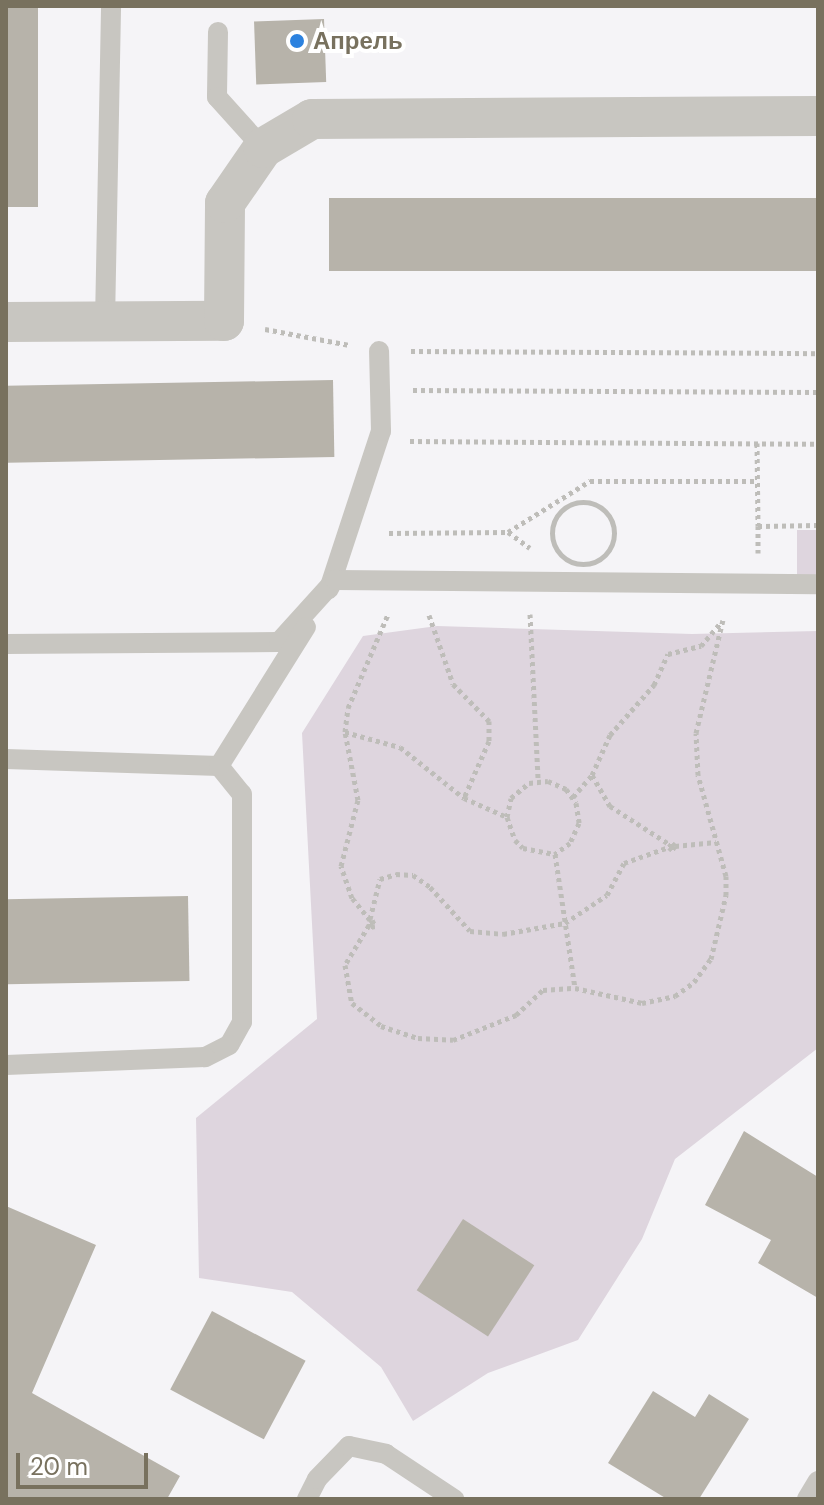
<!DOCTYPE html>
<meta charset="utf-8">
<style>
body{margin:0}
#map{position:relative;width:824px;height:1505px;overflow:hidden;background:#f5f4f7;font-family:"DM Sans",sans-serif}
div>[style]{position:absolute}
.green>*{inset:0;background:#ded5de;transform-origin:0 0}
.building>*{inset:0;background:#b7b3aa;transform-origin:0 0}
.path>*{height:5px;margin-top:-2.5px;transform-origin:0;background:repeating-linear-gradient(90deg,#bebdb9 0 4px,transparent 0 8px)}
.path>.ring{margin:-2.5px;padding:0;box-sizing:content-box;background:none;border:5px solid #bebdb9;border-radius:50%}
.service>*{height:20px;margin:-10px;padding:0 10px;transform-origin:10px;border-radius:10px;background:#c8c6c1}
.minor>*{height:40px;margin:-20px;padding:0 20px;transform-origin:20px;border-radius:20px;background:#c8c6c1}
.dots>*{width:22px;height:22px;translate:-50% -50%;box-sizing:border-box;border:4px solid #fff;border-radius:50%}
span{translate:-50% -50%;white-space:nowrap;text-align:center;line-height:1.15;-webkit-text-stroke:8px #fff;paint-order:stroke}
.poi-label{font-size:24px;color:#78715e;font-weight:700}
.left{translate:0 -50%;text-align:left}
.frame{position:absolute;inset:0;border:8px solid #78715e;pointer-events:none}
.scale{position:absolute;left:16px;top:1453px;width:132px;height:36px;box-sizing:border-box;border:4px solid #78715e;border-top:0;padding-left:10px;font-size:24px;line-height:28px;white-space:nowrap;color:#78715e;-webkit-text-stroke:6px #fff;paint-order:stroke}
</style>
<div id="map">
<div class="green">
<i style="left:797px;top:530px;width:21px;height:53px"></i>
<i style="clip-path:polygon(437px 626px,692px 634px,818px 631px,818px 1048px,675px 1159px,642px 1239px,578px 1340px,488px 1373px,413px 1421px,381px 1367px,292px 1292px,199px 1278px,196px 1118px,317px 1019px,302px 733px,363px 636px)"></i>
</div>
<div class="building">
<i style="left:6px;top:6px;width:32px;height:201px"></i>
<i style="left:324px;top:19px;width:63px;height:70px;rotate:88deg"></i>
<i style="left:818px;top:198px;width:73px;height:489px;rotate:90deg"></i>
<i style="left:333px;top:380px;width:77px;height:327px;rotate:89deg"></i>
<i style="left:188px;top:896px;width:85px;height:182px;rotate:89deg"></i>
<i style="clip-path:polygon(744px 1131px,818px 1177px,818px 1298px,758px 1263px,771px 1240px,705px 1205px)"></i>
<i style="clip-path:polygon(6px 1206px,96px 1245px,32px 1393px,180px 1476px,167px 1499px,6px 1499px)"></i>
<i style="left:463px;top:1219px;width:85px;height:85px;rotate:33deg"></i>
<i style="left:212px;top:1311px;width:106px;height:89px;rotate:28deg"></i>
<i style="clip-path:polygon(653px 1391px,695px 1417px,709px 1394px,749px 1419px,699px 1499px,667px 1499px,608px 1463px)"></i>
</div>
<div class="path">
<i style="left:265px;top:329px;width:86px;rotate:10.7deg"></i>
<i style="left:411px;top:351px;width:407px;rotate:0.3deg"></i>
<i style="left:413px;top:390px;width:405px;rotate:0.3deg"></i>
<i style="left:410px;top:441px;width:408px;rotate:0.4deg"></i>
<i style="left:757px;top:443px;width:83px;rotate:89.3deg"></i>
<i class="ring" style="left:552px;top:502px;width:57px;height:57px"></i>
<i style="left:508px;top:532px;width:27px;rotate:36deg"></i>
<i style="left:389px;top:533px;width:119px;rotate:-0.5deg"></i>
<i style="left:508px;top:532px;width:97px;rotate:-31.9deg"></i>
<i style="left:590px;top:481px;width:167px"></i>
<i style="left:758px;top:553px;width:27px;rotate:-90deg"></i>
<i style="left:758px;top:526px;width:60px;rotate:-1deg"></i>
<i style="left:530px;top:614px;width:166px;rotate:87.2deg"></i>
<i style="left:429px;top:615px;width:73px;rotate:70.8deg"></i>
<i style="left:453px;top:684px;width:52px;rotate:45.8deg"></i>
<i style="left:489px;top:721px;width:20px;rotate:90deg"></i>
<i style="left:489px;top:741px;width:62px;rotate:113.7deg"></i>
<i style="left:345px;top:732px;width:24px;rotate:-83deg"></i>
<i style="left:348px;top:708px;width:102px;rotate:-66.9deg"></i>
<i style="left:592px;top:775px;width:36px;rotate:60deg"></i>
<i style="left:610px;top:806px;width:70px;rotate:32.8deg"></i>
<i style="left:573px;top:797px;width:29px;rotate:-49deg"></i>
<i style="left:592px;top:775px;width:44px;rotate:-65.8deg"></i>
<i style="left:610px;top:735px;width:67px;rotate:-48.7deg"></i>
<i style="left:654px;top:685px;width:34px;rotate:-66deg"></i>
<i style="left:668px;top:654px;width:34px;rotate:-14deg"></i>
<i style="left:701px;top:646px;width:30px;rotate:-50deg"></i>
<i style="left:507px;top:817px;width:24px;rotate:71deg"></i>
<i style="left:515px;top:840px;width:11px;rotate:45deg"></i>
<i style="left:523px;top:848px;width:33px;rotate:11deg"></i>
<i style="left:672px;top:843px;width:4px;rotate:45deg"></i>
<i style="left:675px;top:846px;width:5px;rotate:127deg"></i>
<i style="left:672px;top:850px;width:4px;rotate:-135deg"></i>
<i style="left:669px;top:847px;width:5px;rotate:-53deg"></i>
<i style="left:675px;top:846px;width:41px;rotate:-5.6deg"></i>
<i style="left:370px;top:919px;width:41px;rotate:-76deg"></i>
<i style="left:380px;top:879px;width:17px;rotate:-17deg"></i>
<i style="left:396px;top:874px;width:17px;rotate:3deg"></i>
<i style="left:413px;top:875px;width:21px;rotate:35deg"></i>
<i style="left:430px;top:887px;width:59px;rotate:47.7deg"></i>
<i style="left:470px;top:931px;width:33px;rotate:5deg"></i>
<i style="left:503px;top:934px;width:63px;rotate:-10.1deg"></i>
<i style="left:565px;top:923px;width:50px;rotate:-33.7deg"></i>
<i style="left:607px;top:895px;width:36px;rotate:-62deg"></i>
<i style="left:624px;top:863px;width:48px;rotate:-19.6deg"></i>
<i style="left:370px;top:920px;width:28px;rotate:-129deg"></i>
<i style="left:352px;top:898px;width:34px;rotate:-109deg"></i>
<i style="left:341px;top:866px;width:68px;rotate:-75.6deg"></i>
<i style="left:358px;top:800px;width:69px;rotate:-100.8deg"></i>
<i style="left:345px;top:732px;width:57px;rotate:15.3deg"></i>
<i style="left:400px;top:747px;width:82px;rotate:38.6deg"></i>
<i style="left:464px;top:798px;width:47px;rotate:23.8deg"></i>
<i style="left:507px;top:817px;width:19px;rotate:-78deg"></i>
<i style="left:511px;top:798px;width:23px;rotate:-40deg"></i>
<i style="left:529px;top:783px;width:19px;rotate:-6deg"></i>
<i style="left:548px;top:781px;width:20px;rotate:24deg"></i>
<i style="left:566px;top:789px;width:17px;rotate:54deg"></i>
<i style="left:576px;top:803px;width:20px;rotate:81deg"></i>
<i style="left:579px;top:823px;width:22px;rotate:114deg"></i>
<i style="left:570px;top:843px;width:19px;rotate:144deg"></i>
<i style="left:555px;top:854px;width:135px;rotate:81.5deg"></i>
<i style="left:372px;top:920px;width:7px;rotate:63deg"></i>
<i style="left:375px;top:926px;width:5px;rotate:169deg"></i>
<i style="left:370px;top:927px;width:6px;rotate:-99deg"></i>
<i style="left:369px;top:921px;width:3px;rotate:-18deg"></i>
<i style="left:369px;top:925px;width:47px;rotate:121deg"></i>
<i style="left:345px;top:965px;width:39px;rotate:80deg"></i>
<i style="left:352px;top:1003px;width:37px;rotate:38deg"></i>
<i style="left:381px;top:1026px;width:39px;rotate:18deg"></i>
<i style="left:418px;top:1038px;width:35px;rotate:3deg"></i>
<i style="left:453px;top:1040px;width:68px;rotate:-21.6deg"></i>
<i style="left:516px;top:1015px;width:37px;rotate:-43deg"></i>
<i style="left:543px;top:990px;width:32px;rotate:-4deg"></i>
<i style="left:575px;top:988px;width:69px;rotate:12.6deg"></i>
<i style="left:642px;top:1003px;width:34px;rotate:-12deg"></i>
<i style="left:675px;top:996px;width:24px;rotate:-36deg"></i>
<i style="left:694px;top:982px;width:29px;rotate:-54deg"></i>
<i style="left:711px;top:959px;width:66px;rotate:-76.8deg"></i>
<i style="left:726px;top:895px;width:19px;rotate:-90deg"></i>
<i style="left:726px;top:876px;width:105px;rotate:-105.5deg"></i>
<i style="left:698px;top:775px;width:42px;rotate:-92.7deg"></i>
<i style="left:696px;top:733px;width:116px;rotate:-76.6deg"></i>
</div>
<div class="service">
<i style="left:218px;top:32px;width:65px;rotate:90.9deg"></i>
<i style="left:217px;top:97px;width:69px;rotate:48deg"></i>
<i style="left:105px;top:322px;width:316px;rotate:-88.9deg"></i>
<i style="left:329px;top:589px;width:166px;rotate:-71.8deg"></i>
<i style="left:381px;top:431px;width:80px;rotate:-91.4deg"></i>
<i style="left:6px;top:644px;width:273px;rotate:-0.4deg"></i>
<i style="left:279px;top:642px;width:84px;rotate:-47.9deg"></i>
<i style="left:335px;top:580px;width:483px;rotate:0.5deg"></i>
<i style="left:6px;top:759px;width:213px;rotate:1.9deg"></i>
<i style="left:219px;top:766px;width:36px;rotate:51deg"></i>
<i style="left:242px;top:794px;width:228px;rotate:90deg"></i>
<i style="left:242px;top:1022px;width:26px;rotate:119deg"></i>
<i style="left:229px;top:1045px;width:27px;rotate:153deg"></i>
<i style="left:205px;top:1057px;width:199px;rotate:177.7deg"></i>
<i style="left:219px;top:766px;width:164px;rotate:-58deg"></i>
<i style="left:307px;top:1499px;width:22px;rotate:-63deg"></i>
<i style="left:317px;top:1479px;width:46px;rotate:-45.9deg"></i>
<i style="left:349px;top:1446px;width:38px;rotate:12deg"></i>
<i style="left:386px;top:1454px;width:82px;rotate:33.5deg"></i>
<i style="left:807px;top:1499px;width:21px;rotate:-59deg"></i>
</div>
<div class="minor">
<i style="left:6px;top:322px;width:218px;rotate:-0.3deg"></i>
<i style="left:224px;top:321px;width:118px;rotate:-89.5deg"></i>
<i style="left:225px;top:203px;width:67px;rotate:-55.4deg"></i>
<i style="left:263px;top:148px;width:57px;rotate:-30.6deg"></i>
<i style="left:312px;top:119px;width:506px;rotate:-0.34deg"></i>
</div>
<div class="dots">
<i style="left:297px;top:41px;background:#2c82df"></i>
</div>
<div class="poi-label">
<span class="left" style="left:313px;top:41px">Апрель</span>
</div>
<div class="frame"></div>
<div class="scale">20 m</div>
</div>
